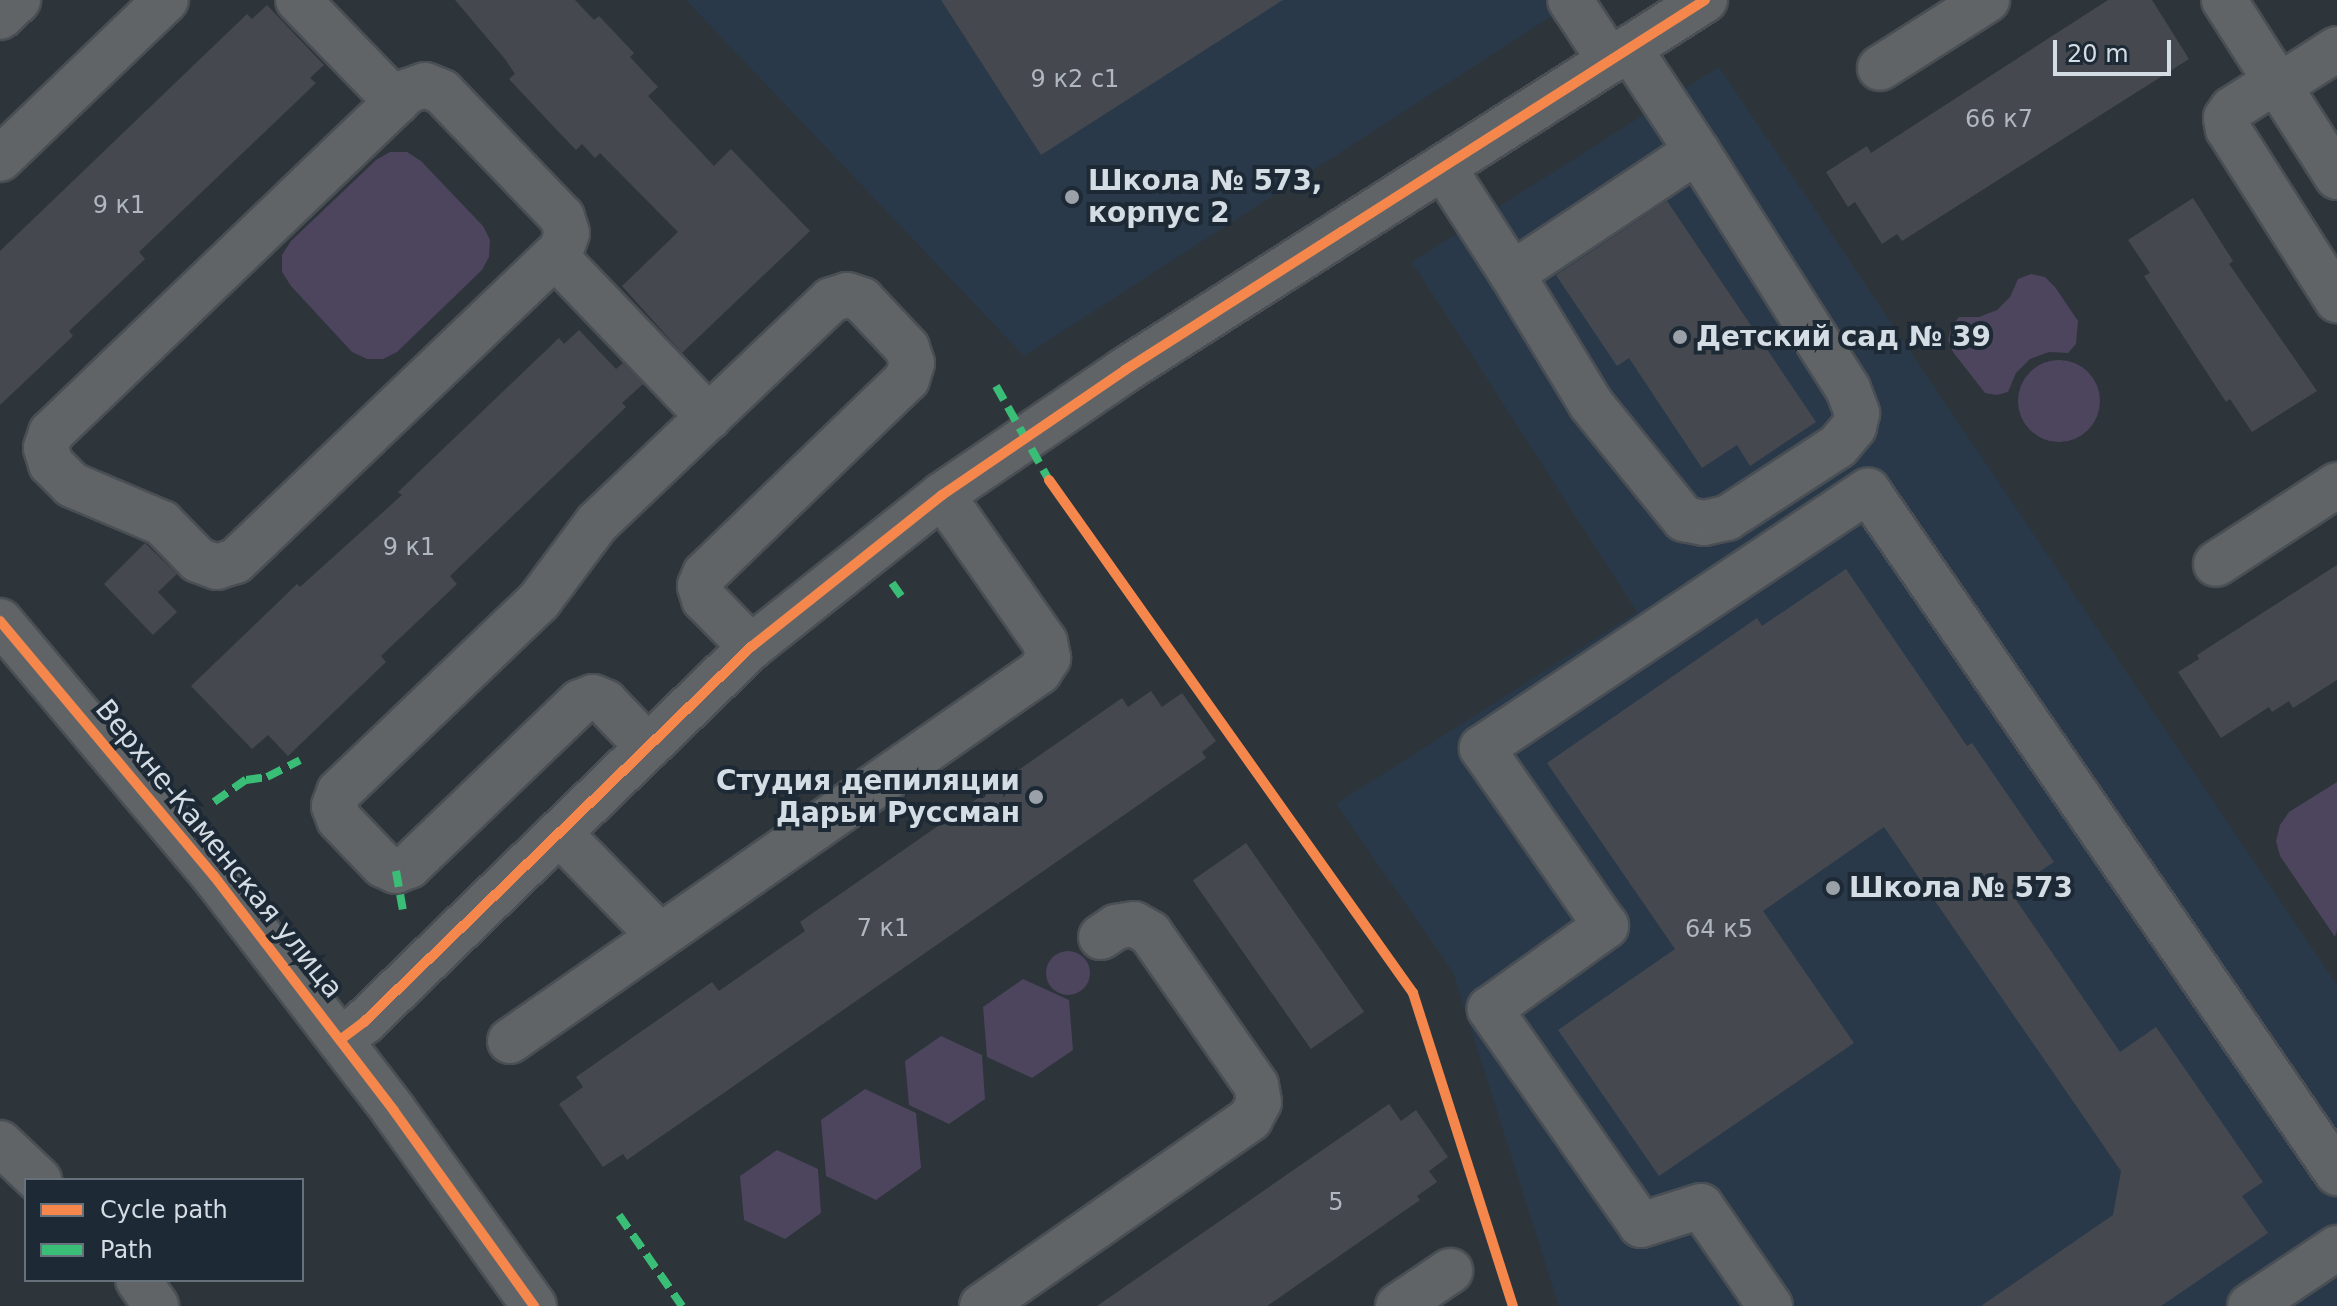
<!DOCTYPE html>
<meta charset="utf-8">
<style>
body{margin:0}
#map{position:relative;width:2337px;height:1306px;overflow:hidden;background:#2d343a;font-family:"DejaVu Sans",sans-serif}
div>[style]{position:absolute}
.built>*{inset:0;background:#293949}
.green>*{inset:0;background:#4c455d}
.round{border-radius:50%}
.building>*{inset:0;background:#45494f;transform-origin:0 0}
.roads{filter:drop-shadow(2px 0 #494f54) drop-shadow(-2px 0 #494f54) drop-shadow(0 2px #494f54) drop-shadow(0 -2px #494f54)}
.minor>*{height:44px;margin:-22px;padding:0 22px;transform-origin:22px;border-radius:22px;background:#616466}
.quiet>*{height:8px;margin-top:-4px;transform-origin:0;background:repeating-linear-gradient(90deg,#3abd76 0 16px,transparent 0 24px)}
.cycleway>*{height:10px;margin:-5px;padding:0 5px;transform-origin:5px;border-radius:5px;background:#f5874c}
.dots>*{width:22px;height:22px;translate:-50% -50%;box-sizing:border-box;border:4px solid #1d2a36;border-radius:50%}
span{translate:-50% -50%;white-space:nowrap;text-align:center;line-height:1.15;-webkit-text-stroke:8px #1d2a36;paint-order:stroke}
.number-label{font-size:24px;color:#b0b7bf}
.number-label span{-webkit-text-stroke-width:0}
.poi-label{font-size:28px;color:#d4dce4;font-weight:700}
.left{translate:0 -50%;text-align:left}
.right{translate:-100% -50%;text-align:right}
.street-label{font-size:28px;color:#d4dce4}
.legend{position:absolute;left:24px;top:1178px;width:280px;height:104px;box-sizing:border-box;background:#1d2a36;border:2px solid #66717c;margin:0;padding:10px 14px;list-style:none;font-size:24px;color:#d4dce4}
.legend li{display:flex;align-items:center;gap:16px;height:40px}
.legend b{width:40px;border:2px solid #66717c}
.scale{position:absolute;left:2053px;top:40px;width:118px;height:36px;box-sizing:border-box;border:4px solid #d4dce4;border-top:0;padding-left:10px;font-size:24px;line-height:28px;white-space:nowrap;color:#d4dce4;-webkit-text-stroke:6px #1d2a36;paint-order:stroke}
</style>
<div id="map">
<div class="built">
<i style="clip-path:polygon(686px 0,1577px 0,1024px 356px)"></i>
<i style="clip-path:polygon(1719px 67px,2337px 985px,2337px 1306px,1559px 1306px,1453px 972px,1336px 804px,1637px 612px,1412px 262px)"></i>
</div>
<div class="green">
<i style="clip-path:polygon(390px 152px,407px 152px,421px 161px,483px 226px,490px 240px,489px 257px,482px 270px,397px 352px,383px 359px,367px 359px,352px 352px,291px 286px,282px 272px,282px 255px,291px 241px,376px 160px)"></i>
<i style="clip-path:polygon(2031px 274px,2045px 277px,2055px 287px,2078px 321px,2076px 344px,2068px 353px,2049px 352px,2030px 359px,2016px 373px,2008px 392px,1997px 395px,1985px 393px,1953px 352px,1948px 340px,1951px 327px,1959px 317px,1979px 317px,1997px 310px,2010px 297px,2018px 279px)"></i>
<i class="round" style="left:2018px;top:360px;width:82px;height:82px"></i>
<i style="clip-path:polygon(2337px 782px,2337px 930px,2335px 937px,2280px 856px,2276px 841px,2280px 825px,2289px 812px)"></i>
<i class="round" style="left:1046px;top:951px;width:44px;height:44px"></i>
<i style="clip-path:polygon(1023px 979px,1069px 1000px,1073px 1050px,1032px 1078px,987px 1057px,983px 1007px)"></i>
<i style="clip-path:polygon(941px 1036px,982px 1055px,985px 1099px,949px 1124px,909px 1105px,905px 1061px)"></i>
<i style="clip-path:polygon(865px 1089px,916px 1113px,921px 1168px,876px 1200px,826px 1176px,821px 1120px)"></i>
<i style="clip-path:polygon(777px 1150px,818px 1169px,821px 1213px,785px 1239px,744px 1220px,740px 1176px)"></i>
</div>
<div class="building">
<i style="clip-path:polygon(455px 0,575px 0,594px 20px,599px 16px,634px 53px,630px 57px,658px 87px,648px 96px,714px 166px,731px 149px,810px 231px,682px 353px,622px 286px,678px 232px,600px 153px,595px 158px,582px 144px,576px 150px,553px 126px,509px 79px,515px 74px,505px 59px)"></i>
<i style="clip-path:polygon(941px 0,1283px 0,1041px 155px)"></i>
<i style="clip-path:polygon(2108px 0,2152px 0,2189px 59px,1902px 241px,1897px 234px,1882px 244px,1855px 202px,1848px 207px,1826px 172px,1867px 146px,1871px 153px)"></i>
<i style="clip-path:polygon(267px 5px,324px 65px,310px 78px,316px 83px,139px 252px,145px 259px,69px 331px,73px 336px,0 405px,0 251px,247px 14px,252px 19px)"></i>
<i style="clip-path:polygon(2193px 198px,2233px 261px,2229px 264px,2317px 391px,2252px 432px,2230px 399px,2226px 402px,2144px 276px,2150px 273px,2128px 240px)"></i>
<i style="clip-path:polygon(1667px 201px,1816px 422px,1750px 466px,1737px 445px,1702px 468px,1629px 358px,1617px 366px,1556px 275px)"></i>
<i style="clip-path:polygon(579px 330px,616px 369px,623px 363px,643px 384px,622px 403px,626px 407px,450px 576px,457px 584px,381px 656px,386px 662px,288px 756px,268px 735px,252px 749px,191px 686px,297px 584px,300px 587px,402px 495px,398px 492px,559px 338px,564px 344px)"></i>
<i style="clip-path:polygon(145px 543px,177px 574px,158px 592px,177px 612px,153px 635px,104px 584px)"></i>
<i style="clip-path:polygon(2337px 565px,2337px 680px,2293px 708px,2289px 701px,2272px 712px,2269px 707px,2221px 738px,2178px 672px,2199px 659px,2197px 655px)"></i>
<i style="clip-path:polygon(1846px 569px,1967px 746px,1972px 743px,2054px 862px,2010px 891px,2120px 1052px,2156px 1027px,2263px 1182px,2242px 1196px,2268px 1233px,2161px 1306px,1981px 1306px,2113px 1215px,2121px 1171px,1884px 827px,1763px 911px,1854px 1043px,1659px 1176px,1558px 1030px,1675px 949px,1547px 763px,1757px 618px,1762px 626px)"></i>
<i style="clip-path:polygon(1151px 691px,1162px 707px,1182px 693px,1216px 741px,1202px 752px,1206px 758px,627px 1160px,623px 1154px,603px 1167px,559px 1104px,583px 1087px,576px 1077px,712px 982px,719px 991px,766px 958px,805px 931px,800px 922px,1122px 698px,1128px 707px)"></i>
<i style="left:1246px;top:843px;width:206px;height:65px;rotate:55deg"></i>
<i style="clip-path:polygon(1389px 1104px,1401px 1121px,1416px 1110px,1448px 1157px,1429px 1171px,1437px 1182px,1417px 1196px,1420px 1200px,1267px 1306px,1097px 1306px)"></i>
</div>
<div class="roads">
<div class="minor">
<i style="left:298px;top:0;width:142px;rotate:45.9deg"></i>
<i style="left:1570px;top:0;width:73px;rotate:56.7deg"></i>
<i style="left:2224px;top:0;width:210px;rotate:57.4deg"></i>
<i style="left:0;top:17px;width:25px;rotate:-43deg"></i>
<i style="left:1629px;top:48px;width:123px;rotate:56.6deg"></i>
<i style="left:1697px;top:151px;width:282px;rotate:57.6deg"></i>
<i style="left:1848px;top:389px;width:26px;rotate:69deg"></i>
<i style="left:1857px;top:413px;width:14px;rotate:102deg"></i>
<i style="left:1854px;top:427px;width:25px;rotate:130deg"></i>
<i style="left:1838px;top:446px;width:132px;rotate:147deg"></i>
<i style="left:1727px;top:518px;width:24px;rotate:168deg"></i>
<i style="left:1704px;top:523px;width:20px;rotate:-169deg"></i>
<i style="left:1684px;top:519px;width:148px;rotate:-129deg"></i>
<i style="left:1591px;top:404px;width:152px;rotate:-121.3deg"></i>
<i style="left:1512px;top:274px;width:222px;rotate:-33.6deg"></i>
<i style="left:1880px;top:68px;width:127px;rotate:-32.4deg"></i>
<i style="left:2276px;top:81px;width:52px;rotate:147.5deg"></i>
<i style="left:2232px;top:109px;width:11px;rotate:124deg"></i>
<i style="left:2226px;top:118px;width:11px;rotate:80deg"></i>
<i style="left:2228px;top:129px;width:203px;rotate:57.5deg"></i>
<i style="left:425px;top:85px;width:18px;rotate:22deg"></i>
<i style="left:442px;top:92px;width:173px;rotate:46.2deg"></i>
<i style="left:562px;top:217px;width:17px;rotate:73deg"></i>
<i style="left:567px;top:233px;width:18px;rotate:109deg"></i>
<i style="left:561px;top:250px;width:451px;rotate:136.3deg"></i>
<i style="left:235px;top:561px;width:19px;rotate:162deg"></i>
<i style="left:217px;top:567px;width:20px;rotate:-160deg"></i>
<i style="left:198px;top:560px;width:52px;rotate:-134.2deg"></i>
<i style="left:162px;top:523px;width:98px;rotate:-157.1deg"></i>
<i style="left:72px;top:485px;width:30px;rotate:-135deg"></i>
<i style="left:51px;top:464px;width:17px;rotate:-107deg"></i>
<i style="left:46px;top:448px;width:16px;rotate:-72deg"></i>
<i style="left:51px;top:433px;width:494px;rotate:-43.8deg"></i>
<i style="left:408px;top:91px;width:18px;rotate:-19deg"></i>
<i style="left:2279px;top:86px;width:69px;rotate:-32.5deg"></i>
<i style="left:0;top:159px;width:230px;rotate:-43.8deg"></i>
<i style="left:1443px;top:167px;width:127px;rotate:57.2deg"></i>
<i style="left:555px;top:256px;width:223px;rotate:46.3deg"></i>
<i style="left:2216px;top:564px;width:145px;rotate:-33.1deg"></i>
<i style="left:0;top:621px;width:333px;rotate:50deg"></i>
<i style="left:214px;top:876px;width:296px;rotate:52.5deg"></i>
<i style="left:394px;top:1111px;width:240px;rotate:54.3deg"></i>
<i style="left:648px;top:747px;width:62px;rotate:-133.7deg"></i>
<i style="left:605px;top:702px;width:13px;rotate:-157deg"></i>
<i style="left:593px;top:697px;width:14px;rotate:159deg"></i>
<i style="left:580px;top:702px;width:237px;rotate:136.2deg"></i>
<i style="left:409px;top:866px;width:14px;rotate:159deg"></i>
<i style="left:396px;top:871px;width:14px;rotate:-155deg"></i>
<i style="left:383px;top:865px;width:64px;rotate:-133.7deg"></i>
<i style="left:339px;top:819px;width:14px;rotate:-111deg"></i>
<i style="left:334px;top:806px;width:15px;rotate:-70deg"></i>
<i style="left:339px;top:792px;width:277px;rotate:-43.7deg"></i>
<i style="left:539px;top:601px;width:97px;rotate:-53.4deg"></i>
<i style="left:597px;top:523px;width:323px;rotate:-43.6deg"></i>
<i style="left:831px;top:300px;width:17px;rotate:-17deg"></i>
<i style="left:847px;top:295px;width:16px;rotate:18deg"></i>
<i style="left:862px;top:300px;width:66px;rotate:46.8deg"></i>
<i style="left:907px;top:348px;width:16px;rotate:72deg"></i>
<i style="left:912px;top:363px;width:17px;rotate:107deg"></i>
<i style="left:907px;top:379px;width:281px;rotate:136deg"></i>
<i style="left:705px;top:574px;width:13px;rotate:113deg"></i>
<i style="left:700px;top:586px;width:14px;rotate:73deg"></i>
<i style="left:704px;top:599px;width:67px;rotate:45.6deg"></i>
<i style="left:559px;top:833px;width:144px;rotate:45.6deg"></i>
<i style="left:340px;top:1040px;width:30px;rotate:-37deg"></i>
<i style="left:364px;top:1022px;width:539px;rotate:-44.1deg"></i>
<i style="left:751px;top:647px;width:244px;rotate:-38.5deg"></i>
<i style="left:942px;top:495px;width:222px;rotate:-34.3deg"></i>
<i style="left:1125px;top:370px;width:688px;rotate:-32.54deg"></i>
<i style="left:510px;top:1041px;width:645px;rotate:-34.9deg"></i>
<i style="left:1039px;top:672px;width:17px;rotate:-57deg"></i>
<i style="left:1048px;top:658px;width:16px;rotate:-101deg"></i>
<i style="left:1045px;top:642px;width:179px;rotate:-125deg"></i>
<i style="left:0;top:1143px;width:54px;rotate:43.5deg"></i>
<i style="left:138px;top:1280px;width:32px;rotate:55deg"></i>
<i style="left:982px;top:1306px;width:327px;rotate:-34.9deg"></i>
<i style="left:1250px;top:1119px;width:19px;rotate:-62deg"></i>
<i style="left:1259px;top:1102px;width:17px;rotate:-100deg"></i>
<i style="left:1256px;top:1085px;width:185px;rotate:-124.9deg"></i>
<i style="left:1150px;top:933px;width:18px;rotate:-151deg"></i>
<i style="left:1134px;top:924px;width:18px;rotate:171deg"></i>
<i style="left:1116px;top:927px;width:18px;rotate:146deg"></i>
<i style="left:1398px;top:1306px;width:63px;rotate:-33.9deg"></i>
<i style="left:1770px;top:1306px;width:121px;rotate:-124.6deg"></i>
<i style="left:1701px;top:1206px;width:63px;rotate:162.4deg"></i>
<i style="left:1641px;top:1225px;width:264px;rotate:-125deg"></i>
<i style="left:1490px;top:1009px;width:143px;rotate:-35.6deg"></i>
<i style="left:1606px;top:926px;width:217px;rotate:-124.9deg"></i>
<i style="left:1482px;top:748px;width:464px;rotate:-33.7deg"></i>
<i style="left:1868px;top:491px;width:828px;rotate:55.48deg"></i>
<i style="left:2250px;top:1306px;width:105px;rotate:-33.7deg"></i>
</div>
</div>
<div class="quiet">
<i style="left:996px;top:386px;width:108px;rotate:60.6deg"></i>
<i style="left:892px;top:583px;width:16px;rotate:55deg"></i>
<i style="left:214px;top:802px;width:39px;rotate:-35deg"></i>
<i style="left:246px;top:780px;width:21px;rotate:-8deg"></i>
<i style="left:267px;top:777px;width:37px;rotate:-27deg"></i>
<i style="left:396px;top:871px;width:39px;rotate:80deg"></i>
<i style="left:619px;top:1215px;width:111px;rotate:55.3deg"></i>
</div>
<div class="cycleway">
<i style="left:1049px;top:480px;width:629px;rotate:54.64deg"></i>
<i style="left:1413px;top:993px;width:329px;rotate:72.3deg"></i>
<i style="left:0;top:621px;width:333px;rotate:50deg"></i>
<i style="left:214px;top:876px;width:296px;rotate:52.5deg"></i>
<i style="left:394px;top:1111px;width:240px;rotate:54.3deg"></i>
<i style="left:340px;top:1040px;width:30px;rotate:-37deg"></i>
<i style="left:364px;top:1022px;width:539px;rotate:-44.1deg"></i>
<i style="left:751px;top:647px;width:244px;rotate:-38.5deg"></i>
<i style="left:942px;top:495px;width:222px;rotate:-34.3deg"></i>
<i style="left:1125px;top:370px;width:688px;rotate:-32.54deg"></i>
</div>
<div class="dots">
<i style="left:1072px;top:197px;background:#9aa1a8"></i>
<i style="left:1680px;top:337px;background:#9aa1a8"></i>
<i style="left:1036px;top:797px;background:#9aa1a8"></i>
<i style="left:1833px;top:888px;background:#9aa1a8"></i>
</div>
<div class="number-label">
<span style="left:1075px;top:80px">9 к2 с1</span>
<span style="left:1999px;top:120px">66 к7</span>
<span style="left:119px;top:206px">9 к1</span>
<span style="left:409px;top:548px">9 к1</span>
<span style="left:883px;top:929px">7 к1</span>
<span style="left:1719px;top:930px">64 к5</span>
<span style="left:1336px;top:1203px">5</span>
</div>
<div class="poi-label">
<span class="left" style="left:1088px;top:197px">Школа № 573,<br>корпус 2</span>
<span class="left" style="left:1696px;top:337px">Детский сад № 39</span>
<span class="right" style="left:1020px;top:797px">Студия депиляции<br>Дарьи Руссман</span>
<span class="left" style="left:1849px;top:888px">Школа № 573</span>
</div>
<div class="street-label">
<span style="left:219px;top:849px;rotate:51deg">Верхне-Каменская улица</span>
</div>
<ul class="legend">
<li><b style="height:10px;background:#f5874c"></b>Cycle path</li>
<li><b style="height:10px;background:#3abd76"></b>Path</li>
</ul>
<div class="scale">20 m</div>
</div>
